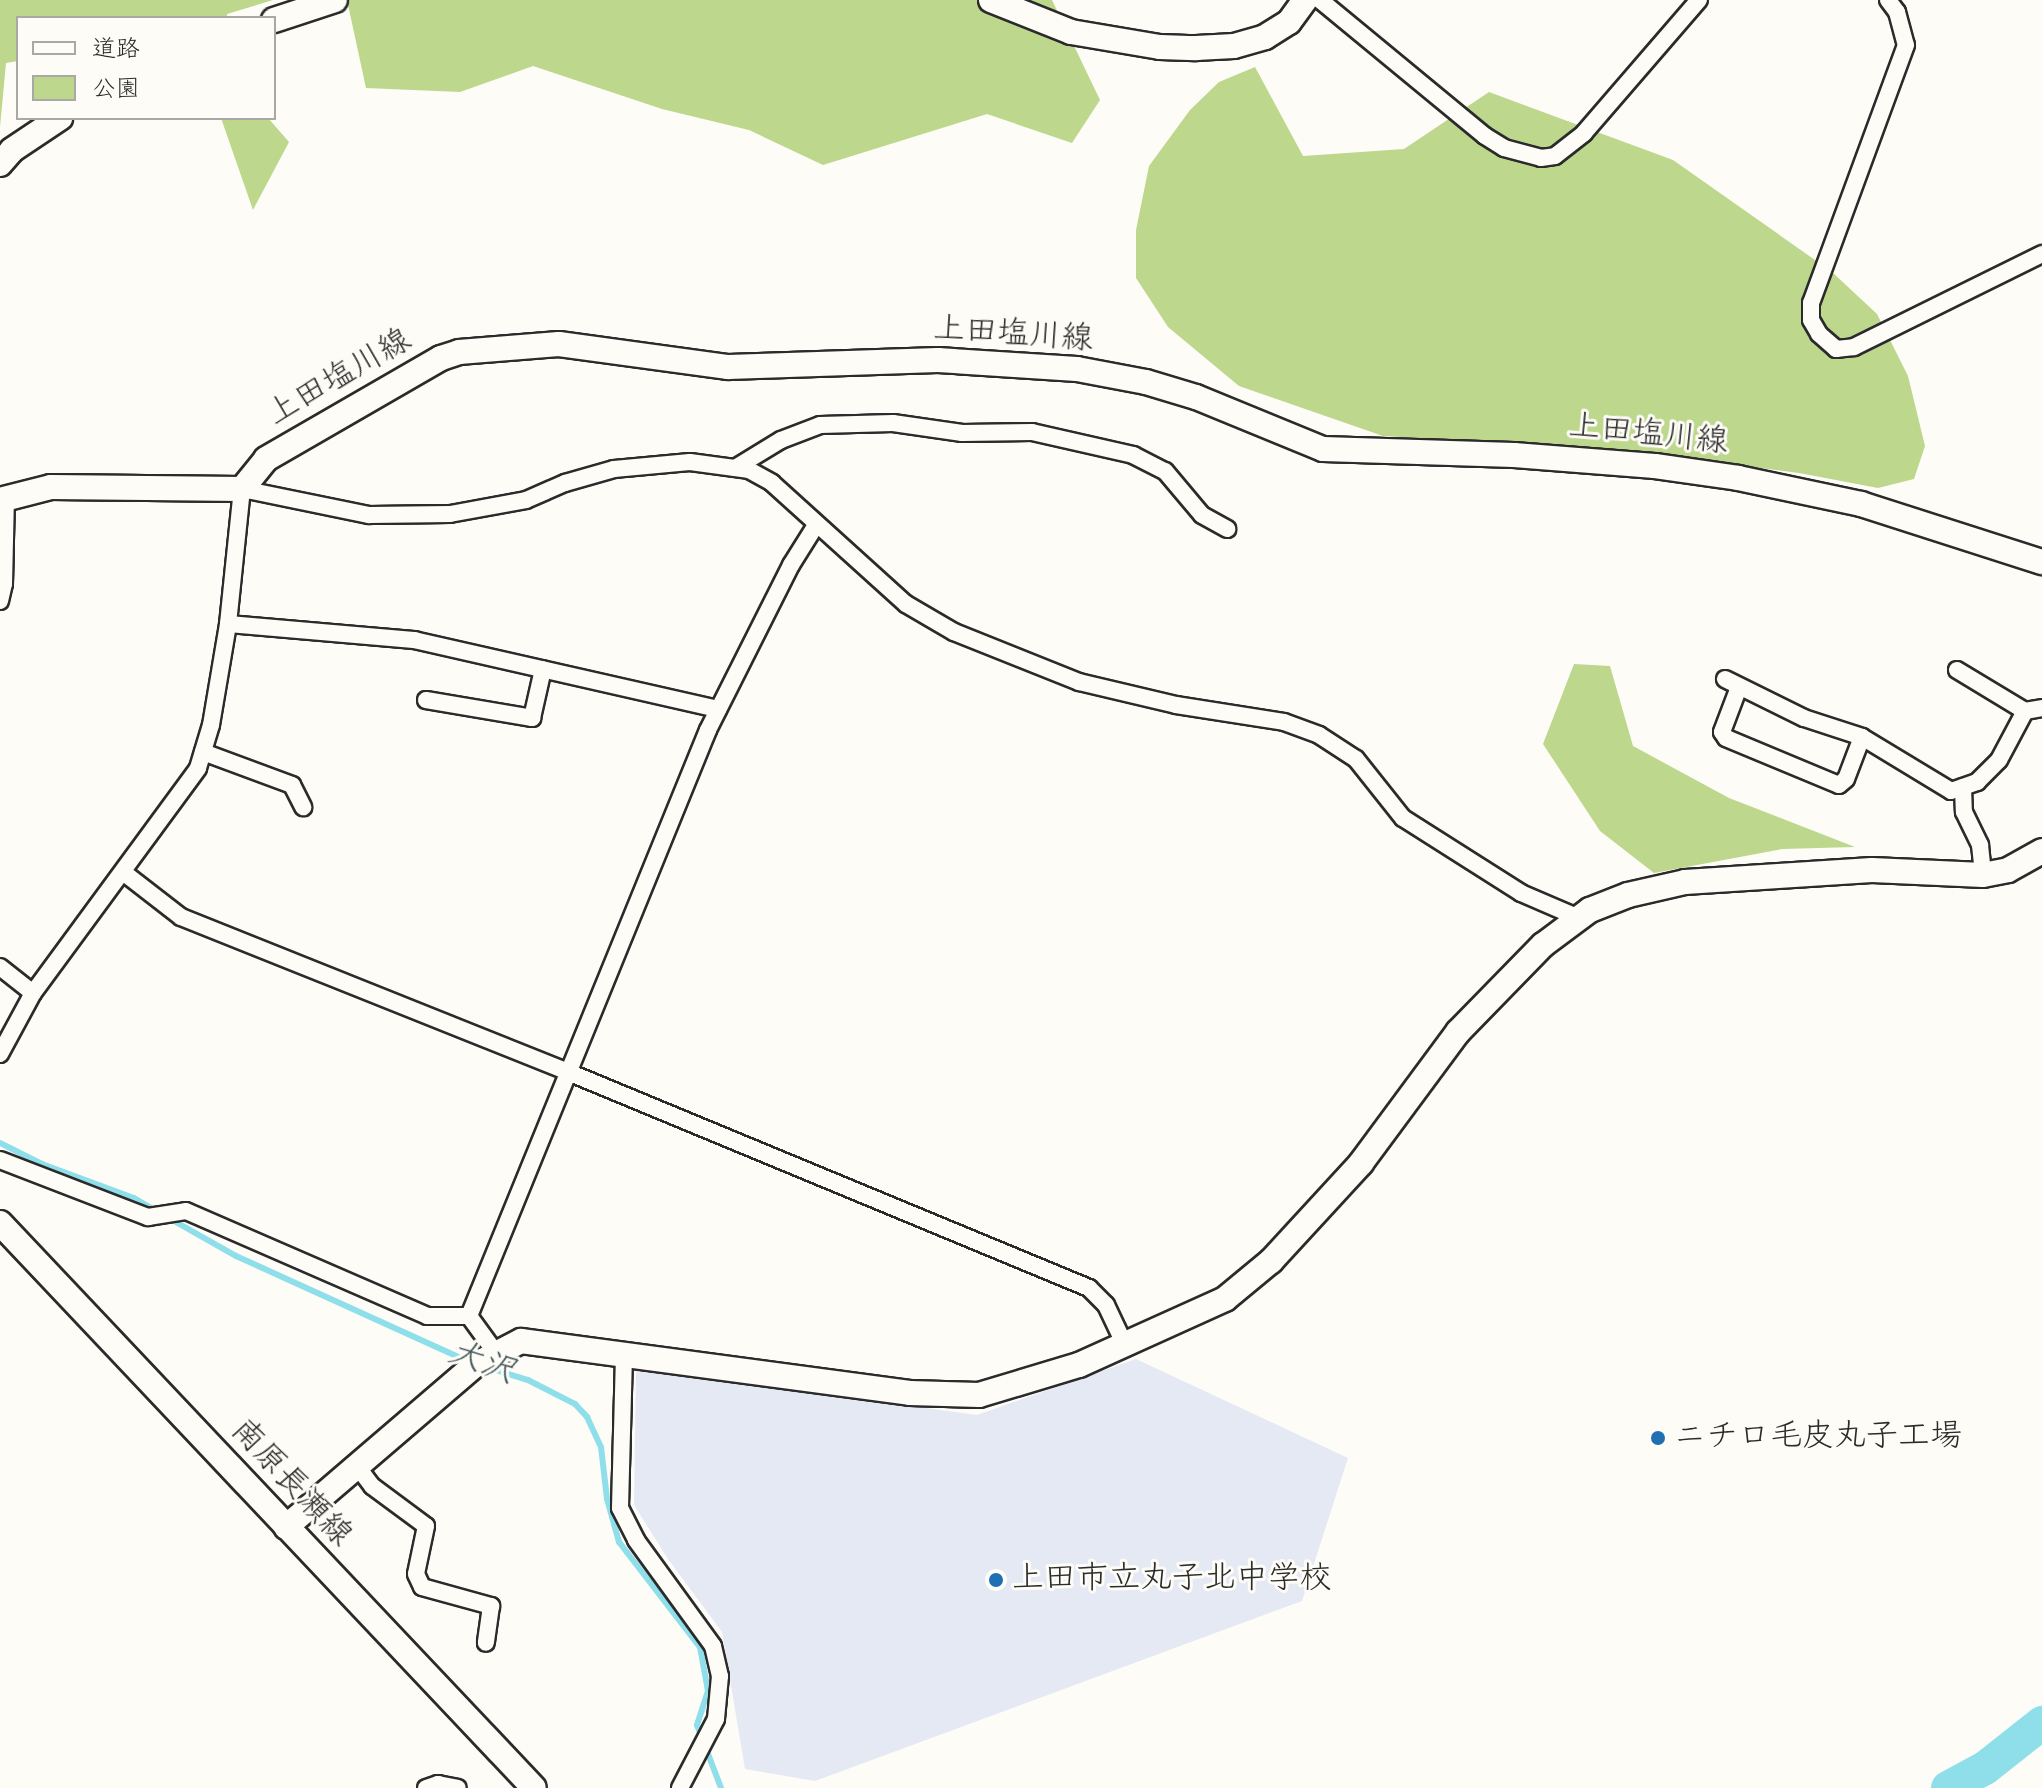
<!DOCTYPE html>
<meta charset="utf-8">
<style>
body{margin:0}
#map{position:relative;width:2042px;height:1788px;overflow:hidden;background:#fdfcf7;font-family:"Indie Flower","Klee One",sans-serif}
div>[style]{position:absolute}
.built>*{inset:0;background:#e5e9f4}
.green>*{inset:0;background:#bdd78d}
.stream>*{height:6px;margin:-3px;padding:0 3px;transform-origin:3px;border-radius:3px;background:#8fdfea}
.river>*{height:34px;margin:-17px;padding:0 17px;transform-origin:17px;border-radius:17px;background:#8fdfea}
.roads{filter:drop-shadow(2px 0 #2b2b2b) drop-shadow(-2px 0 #2b2b2b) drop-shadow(0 2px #2b2b2b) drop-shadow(0 -2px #2b2b2b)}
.street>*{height:16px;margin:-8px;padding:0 8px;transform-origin:8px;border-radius:8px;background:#fdfcf7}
.secondary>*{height:24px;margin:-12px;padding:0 12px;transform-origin:12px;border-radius:12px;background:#fdfcf7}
.dots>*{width:22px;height:22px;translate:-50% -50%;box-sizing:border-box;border:4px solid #fdfcf7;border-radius:50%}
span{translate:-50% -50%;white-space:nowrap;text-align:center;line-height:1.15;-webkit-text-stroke:6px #fdfcf7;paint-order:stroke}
.street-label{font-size:32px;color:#2b2b2b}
.poi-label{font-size:32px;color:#2b2b2b}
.left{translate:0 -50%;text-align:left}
.water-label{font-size:34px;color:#44585b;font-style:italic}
.legend{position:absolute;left:16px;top:16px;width:260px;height:104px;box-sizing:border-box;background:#fdfcf7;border:2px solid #a9a8a5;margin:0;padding:10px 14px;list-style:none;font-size:24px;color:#2b2b2b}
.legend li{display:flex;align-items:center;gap:16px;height:40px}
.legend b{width:40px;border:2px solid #a9a8a5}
</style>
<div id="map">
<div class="built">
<i style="clip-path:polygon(1136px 1359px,1348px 1458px,1302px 1601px,815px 1781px,745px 1769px,722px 1632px,668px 1559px,634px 1505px,636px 1368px,977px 1415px)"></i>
</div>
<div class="green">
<i style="clip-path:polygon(0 0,273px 0,227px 14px,227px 18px,18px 18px,18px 61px,6px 63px,0 127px)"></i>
<i style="clip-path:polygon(347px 0,1052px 0,1100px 100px,1072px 143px,987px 114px,823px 165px,749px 130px,662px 109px,533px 66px,460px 92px,366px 88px)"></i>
<i style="clip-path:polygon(1255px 67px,1303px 156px,1404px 149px,1489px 92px,1673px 160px,1832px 272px,1877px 314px,1908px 376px,1925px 446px,1914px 479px,1878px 488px,1799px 473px,1623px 450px,1383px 436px,1239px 386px,1168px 327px,1136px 278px,1136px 230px,1149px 166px,1190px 110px,1219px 82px)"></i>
<i style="clip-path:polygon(221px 118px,268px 118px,289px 142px,253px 210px)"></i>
<i style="clip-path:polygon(1574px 664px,1610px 666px,1633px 746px,1729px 798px,1855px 847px,1782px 849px,1654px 873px,1600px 831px,1543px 744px)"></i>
</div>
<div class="stream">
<i style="left:0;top:1143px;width:47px;rotate:26.6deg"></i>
<i style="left:42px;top:1164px;width:98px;rotate:20.3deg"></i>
<i style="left:134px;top:1198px;width:28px;rotate:30deg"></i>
<i style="left:167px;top:1217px;width:79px;rotate:29.5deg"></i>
<i style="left:236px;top:1256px;width:254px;rotate:24.4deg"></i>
<i style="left:486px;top:1367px;width:44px;rotate:17.2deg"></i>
<i style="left:528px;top:1380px;width:53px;rotate:27.1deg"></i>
<i style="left:575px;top:1404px;width:18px;rotate:47deg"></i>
<i style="left:587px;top:1417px;width:33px;rotate:65deg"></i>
<i style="left:601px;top:1447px;width:52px;rotate:83.4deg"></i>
<i style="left:607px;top:1499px;width:45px;rotate:74.4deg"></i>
<i style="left:619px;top:1542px;width:133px;rotate:52.4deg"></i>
<i style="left:700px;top:1647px;width:45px;rotate:79.7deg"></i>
<i style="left:708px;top:1691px;width:36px;rotate:108deg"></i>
<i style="left:697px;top:1725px;width:67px;rotate:69.1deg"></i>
</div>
<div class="river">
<i style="left:1948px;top:1788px;width:42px;rotate:-28.4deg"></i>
<i style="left:1985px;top:1768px;width:73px;rotate:-38.3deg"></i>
</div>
<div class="roads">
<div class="street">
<i style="left:1320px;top:0;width:214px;rotate:39.5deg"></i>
<i style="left:1485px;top:136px;width:22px;rotate:32deg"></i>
<i style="left:1504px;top:148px;width:38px;rotate:15deg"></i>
<i style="left:1541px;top:158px;width:14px;rotate:-8deg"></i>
<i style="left:1555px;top:156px;width:37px;rotate:-38deg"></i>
<i style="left:1584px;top:133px;width:176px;rotate:-49.2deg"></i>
<i style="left:1888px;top:0;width:15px;rotate:53deg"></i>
<i style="left:1897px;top:12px;width:34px;rotate:75deg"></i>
<i style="left:1906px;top:45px;width:275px;rotate:110.2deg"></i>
<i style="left:1811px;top:303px;width:17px;rotate:90deg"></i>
<i style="left:1811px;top:320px;width:16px;rotate:60deg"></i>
<i style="left:1819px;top:334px;width:23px;rotate:41deg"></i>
<i style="left:1836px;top:349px;width:18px;rotate:-6deg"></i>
<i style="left:1854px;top:347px;width:210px;rotate:-26.3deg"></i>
<i style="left:735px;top:468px;width:54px;rotate:-31.3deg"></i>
<i style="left:781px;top:440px;width:42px;rotate:-21deg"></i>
<i style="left:820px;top:425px;width:73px;rotate:-1.6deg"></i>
<i style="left:893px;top:423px;width:70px;rotate:8.2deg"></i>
<i style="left:962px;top:433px;width:70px;rotate:-0.8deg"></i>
<i style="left:1032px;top:432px;width:104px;rotate:12.8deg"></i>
<i style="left:1133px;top:455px;width:36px;rotate:27deg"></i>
<i style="left:1165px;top:471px;width:57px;rotate:49.9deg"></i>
<i style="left:1202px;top:515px;width:29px;rotate:29deg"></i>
<i style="left:0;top:601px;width:17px;rotate:-77deg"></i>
<i style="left:4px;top:584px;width:85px;rotate:-88.7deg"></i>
<i style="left:228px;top:624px;width:187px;rotate:4.9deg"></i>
<i style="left:414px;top:640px;width:312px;rotate:12.8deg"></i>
<i style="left:1957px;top:670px;width:79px;rotate:31.1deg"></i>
<i style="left:2025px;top:711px;width:17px;rotate:-10deg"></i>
<i style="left:1725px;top:679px;width:88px;rotate:26.3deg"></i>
<i style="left:1804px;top:718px;width:61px;rotate:18.1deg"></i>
<i style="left:1862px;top:737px;width:104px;rotate:31.2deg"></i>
<i style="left:1951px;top:791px;width:28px;rotate:-19deg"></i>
<i style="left:1977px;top:782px;width:31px;rotate:-45deg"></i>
<i style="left:1999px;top:760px;width:55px;rotate:-62deg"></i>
<i style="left:1739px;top:687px;width:48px;rotate:110.7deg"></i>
<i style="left:1722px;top:732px;width:7px;rotate:56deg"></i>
<i style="left:1726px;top:738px;width:122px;rotate:22.6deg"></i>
<i style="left:1839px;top:785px;width:9px;rotate:-41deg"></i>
<i style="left:1846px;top:779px;width:45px;rotate:-69.1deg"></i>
<i style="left:426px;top:700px;width:108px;rotate:9.6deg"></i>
<i style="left:532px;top:718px;width:50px;rotate:-77.3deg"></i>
<i style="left:203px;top:752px;width:95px;rotate:20.3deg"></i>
<i style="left:292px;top:785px;width:25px;rotate:63deg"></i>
<i style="left:1963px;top:787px;width:25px;rotate:88deg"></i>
<i style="left:1964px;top:812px;width:37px;rotate:64deg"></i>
<i style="left:1980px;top:845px;width:30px;rotate:84deg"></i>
<i style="left:123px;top:872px;width:73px;rotate:37.8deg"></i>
<i style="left:181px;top:917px;width:417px;rotate:21.8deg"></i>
<i style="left:568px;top:1072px;width:564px;rotate:22.52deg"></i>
<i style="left:1089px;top:1288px;width:24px;rotate:45deg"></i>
<i style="left:1106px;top:1305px;width:42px;rotate:64.7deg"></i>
<i style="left:0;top:967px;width:42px;rotate:38.2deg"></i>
<i style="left:0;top:1054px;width:69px;rotate:-61.6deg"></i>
<i style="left:33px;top:993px;width:279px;rotate:-53.7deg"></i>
<i style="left:198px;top:768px;width:45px;rotate:-73.2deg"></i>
<i style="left:211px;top:725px;width:102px;rotate:-80.4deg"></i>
<i style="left:228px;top:624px;width:136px;rotate:-84.1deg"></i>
<i style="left:242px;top:489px;width:130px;rotate:11.6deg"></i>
<i style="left:369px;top:515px;width:81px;rotate:-0.7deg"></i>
<i style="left:450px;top:514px;width:77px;rotate:-10.4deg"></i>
<i style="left:526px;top:500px;width:43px;rotate:-23.6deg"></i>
<i style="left:565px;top:483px;width:51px;rotate:-15.9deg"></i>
<i style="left:614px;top:469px;width:76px;rotate:-5.3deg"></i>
<i style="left:690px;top:462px;width:60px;rotate:7.7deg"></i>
<i style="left:749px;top:470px;width:26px;rotate:29deg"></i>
<i style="left:772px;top:483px;width:181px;rotate:42.1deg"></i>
<i style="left:906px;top:604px;width:56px;rotate:30.3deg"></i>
<i style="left:954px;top:632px;width:135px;rotate:21.8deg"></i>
<i style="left:1079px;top:682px;width:100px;rotate:13.3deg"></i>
<i style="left:1176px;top:705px;width:109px;rotate:8.9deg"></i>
<i style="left:1284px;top:722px;width:37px;rotate:20deg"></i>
<i style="left:1319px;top:735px;width:44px;rotate:33deg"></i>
<i style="left:1356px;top:759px;width:75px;rotate:51.5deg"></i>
<i style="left:1403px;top:818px;width:140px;rotate:32.4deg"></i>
<i style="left:1521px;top:893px;width:61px;rotate:23.2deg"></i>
<i style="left:0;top:1160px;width:159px;rotate:21.1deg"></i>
<i style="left:148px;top:1217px;width:38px;rotate:-9deg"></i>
<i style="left:186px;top:1211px;width:263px;rotate:23.5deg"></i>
<i style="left:427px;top:1316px;width:42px"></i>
<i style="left:469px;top:1316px;width:633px;rotate:-67.81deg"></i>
<i style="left:708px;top:730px;width:185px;rotate:-63.3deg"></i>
<i style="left:791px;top:565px;width:47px;rotate:-58deg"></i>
<i style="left:469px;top:1316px;width:46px;rotate:53.9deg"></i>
<i style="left:624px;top:1355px;width:153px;rotate:91.5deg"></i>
<i style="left:620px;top:1508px;width:36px;rotate:63deg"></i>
<i style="left:636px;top:1540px;width:131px;rotate:54deg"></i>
<i style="left:713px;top:1646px;width:31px;rotate:77deg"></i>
<i style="left:720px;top:1676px;width:43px;rotate:95.3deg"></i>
<i style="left:716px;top:1719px;width:78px;rotate:117.6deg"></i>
<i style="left:357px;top:1466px;width:25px;rotate:53deg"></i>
<i style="left:372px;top:1486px;width:67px;rotate:36.5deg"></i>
<i style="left:426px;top:1526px;width:49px;rotate:101.8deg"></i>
<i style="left:416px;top:1574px;width:14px;rotate:65deg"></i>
<i style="left:422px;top:1587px;width:72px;rotate:15.4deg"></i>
<i style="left:491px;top:1606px;width:37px;rotate:98deg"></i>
<i style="left:426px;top:1788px;width:13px;rotate:-18deg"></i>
<i style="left:438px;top:1784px;width:20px;rotate:11deg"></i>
</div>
<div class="secondary">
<i style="left:991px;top:0;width:86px;rotate:21.8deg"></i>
<i style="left:1071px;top:32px;width:90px;rotate:9.6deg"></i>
<i style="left:1160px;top:47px;width:36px;rotate:2deg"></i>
<i style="left:1196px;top:48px;width:38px;rotate:-3deg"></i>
<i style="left:1234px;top:46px;width:32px;rotate:-16deg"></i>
<i style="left:1265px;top:37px;width:28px;rotate:-32deg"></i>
<i style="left:1289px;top:22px;width:27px;rotate:-54deg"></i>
<i style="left:274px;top:20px;width:64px;rotate:-18.2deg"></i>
<i style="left:0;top:164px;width:18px;rotate:-49deg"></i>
<i style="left:12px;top:150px;width:58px;rotate:-33.7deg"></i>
<i style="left:0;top:500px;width:53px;rotate:-14.3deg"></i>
<i style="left:51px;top:487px;width:191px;rotate:0.6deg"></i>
<i style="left:242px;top:489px;width:38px;rotate:-51deg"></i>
<i style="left:266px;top:459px;width:202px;rotate:-30deg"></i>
<i style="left:441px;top:358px;width:19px;rotate:-18deg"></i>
<i style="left:459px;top:352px;width:100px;rotate:-4.6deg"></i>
<i style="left:559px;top:344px;width:171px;rotate:7.8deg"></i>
<i style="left:728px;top:367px;width:210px;rotate:-1.9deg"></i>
<i style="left:938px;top:360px;width:139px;rotate:3.7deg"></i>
<i style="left:1077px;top:369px;width:70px;rotate:10.7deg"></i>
<i style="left:1146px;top:382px;width:52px;rotate:16.7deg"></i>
<i style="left:1196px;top:397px;width:137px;rotate:22.3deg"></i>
<i style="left:1323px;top:449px;width:191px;rotate:1.8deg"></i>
<i style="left:1514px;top:455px;width:141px;rotate:4.5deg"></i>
<i style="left:1655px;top:466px;width:84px;rotate:8.2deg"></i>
<i style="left:1738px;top:478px;width:126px;rotate:11.9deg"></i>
<i style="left:1861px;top:504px;width:190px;rotate:17.8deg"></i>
<i style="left:0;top:1223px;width:777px;rotate:46.62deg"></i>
<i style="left:286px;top:1527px;width:249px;rotate:-40.6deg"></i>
<i style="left:475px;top:1365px;width:52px;rotate:-27.6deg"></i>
<i style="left:521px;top:1341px;width:392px;rotate:7.6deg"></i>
<i style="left:910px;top:1393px;width:69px;rotate:1.7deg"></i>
<i style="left:979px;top:1395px;width:104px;rotate:-16.7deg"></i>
<i style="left:1079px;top:1365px;width:160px;rotate:-24.3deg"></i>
<i style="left:1225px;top:1299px;width:60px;rotate:-39.6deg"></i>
<i style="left:1271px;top:1261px;width:133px;rotate:-47.4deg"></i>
<i style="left:1361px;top:1163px;width:163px;rotate:-53.5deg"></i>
<i style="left:1458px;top:1032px;width:122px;rotate:-45.7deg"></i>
<i style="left:1543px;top:945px;width:59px;rotate:-36.7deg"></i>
<i style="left:1590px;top:910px;width:41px;rotate:-21.5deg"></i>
<i style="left:1628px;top:895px;width:58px;rotate:-12.8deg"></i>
<i style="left:1685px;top:882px;width:187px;rotate:-3.7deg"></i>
<i style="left:1872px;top:870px;width:111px;rotate:2.6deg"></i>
<i style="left:1983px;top:875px;width:25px;rotate:-11deg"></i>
<i style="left:2008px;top:870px;width:39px;rotate:-29deg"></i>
</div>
</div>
<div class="dots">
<i style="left:1658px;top:1438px;background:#1f6fb2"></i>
<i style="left:996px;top:1580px;background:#1f6fb2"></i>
</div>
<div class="street-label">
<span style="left:1013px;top:336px;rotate:4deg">上田塩川線</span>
<span style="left:340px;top:379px;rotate:-30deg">上田塩川線</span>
<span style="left:1648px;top:436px;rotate:6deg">上田塩川線</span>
<span style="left:290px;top:1484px;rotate:47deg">南原長瀬線</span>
</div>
<div class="poi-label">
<span class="left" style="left:1674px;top:1438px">ニチロ毛皮丸子工場</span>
<span class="left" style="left:1012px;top:1580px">上田市立丸子北中学校</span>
</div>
<div class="water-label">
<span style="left:481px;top:1364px;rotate:20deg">大沢</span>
</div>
<ul class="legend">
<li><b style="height:10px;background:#fdfcf7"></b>道路</li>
<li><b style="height:22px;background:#bdd78d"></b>公園</li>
</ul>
</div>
